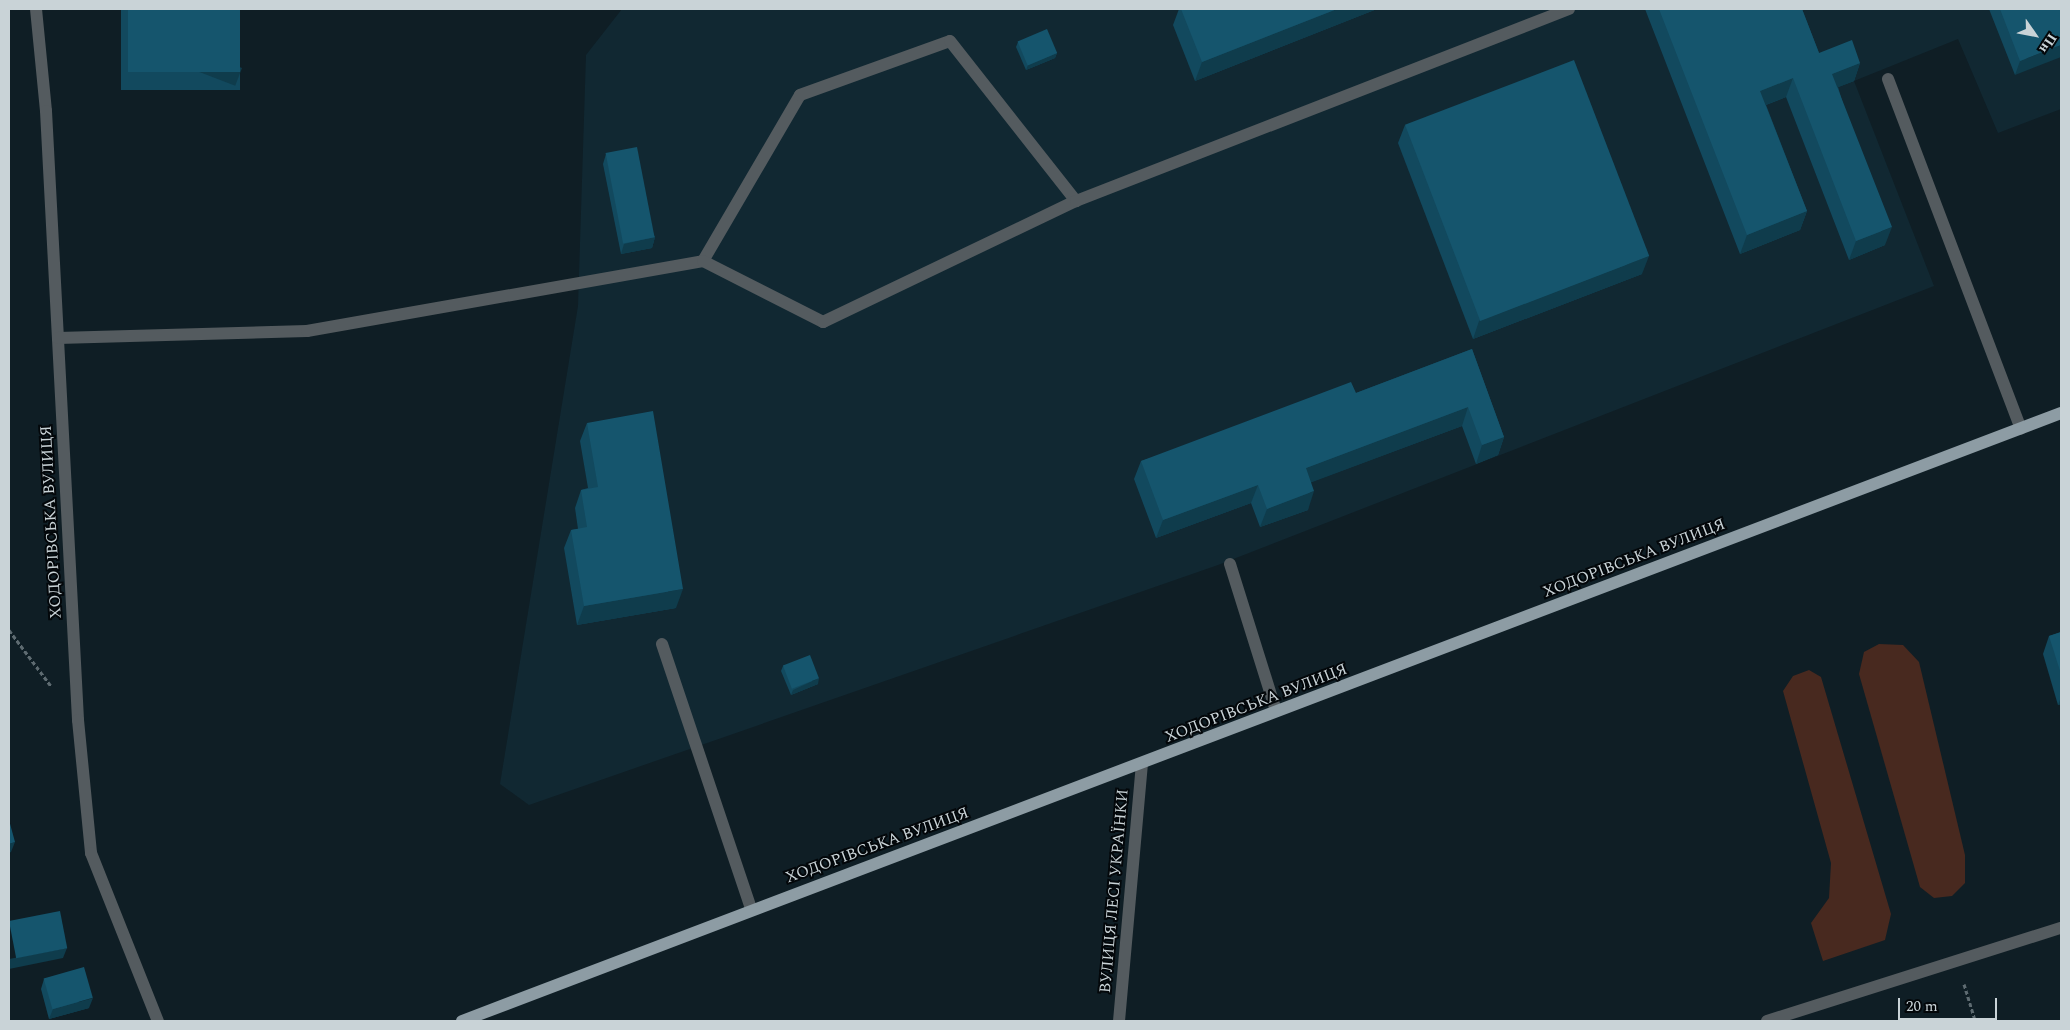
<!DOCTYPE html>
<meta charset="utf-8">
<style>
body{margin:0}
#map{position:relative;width:2070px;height:1030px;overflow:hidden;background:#0f1e25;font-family:Spectral,serif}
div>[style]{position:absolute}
.built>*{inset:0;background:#112832}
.green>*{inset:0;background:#48291f}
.path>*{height:3px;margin-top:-1.5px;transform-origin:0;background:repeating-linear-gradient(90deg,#5e6b71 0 4px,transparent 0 6.5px)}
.minor>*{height:12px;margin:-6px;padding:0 6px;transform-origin:6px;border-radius:6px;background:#545b5f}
.major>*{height:12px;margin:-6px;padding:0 6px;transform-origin:6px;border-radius:6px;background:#8d9ca4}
.wall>*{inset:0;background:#12495e;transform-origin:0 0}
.shaded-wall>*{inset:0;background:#0f3c4c;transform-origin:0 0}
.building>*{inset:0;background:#15556d;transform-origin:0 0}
span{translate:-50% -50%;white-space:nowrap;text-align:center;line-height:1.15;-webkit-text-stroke:4px #03070a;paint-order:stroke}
.street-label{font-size:16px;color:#c9d3d7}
.frame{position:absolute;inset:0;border:10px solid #c9d3d7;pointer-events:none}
.north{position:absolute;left:2010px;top:10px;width:50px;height:50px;-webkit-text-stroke:4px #03070a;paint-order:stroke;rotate:123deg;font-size:14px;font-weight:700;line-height:20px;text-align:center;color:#c9d3d7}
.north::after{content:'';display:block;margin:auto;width:18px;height:22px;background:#c9d3d7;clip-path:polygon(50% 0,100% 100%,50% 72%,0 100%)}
.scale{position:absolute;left:1898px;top:998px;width:99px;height:22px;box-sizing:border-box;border:2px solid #c9d3d7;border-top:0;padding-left:6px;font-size:15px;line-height:18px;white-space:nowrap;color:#c9d3d7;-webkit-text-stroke:4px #03070a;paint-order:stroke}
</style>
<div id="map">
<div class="built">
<i style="clip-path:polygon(622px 9px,2061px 9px,2061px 109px,1998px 133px,1958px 39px,1854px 81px,1934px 286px,1218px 565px,529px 805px,500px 784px,578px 306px,586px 55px)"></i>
</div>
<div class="green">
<i style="clip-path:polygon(1879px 644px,1903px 645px,1919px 662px,1965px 855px,1965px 883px,1952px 896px,1934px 898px,1920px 887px,1859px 674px,1864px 652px)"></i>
<i style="clip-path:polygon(1809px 670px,1821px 677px,1891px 914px,1885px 940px,1823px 961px,1811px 923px,1829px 898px,1831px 863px,1783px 691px,1793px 676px)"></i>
</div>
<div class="path">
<i style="left:9px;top:630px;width:70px;rotate:53.1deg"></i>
<i style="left:1964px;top:984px;width:39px;rotate:73deg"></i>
</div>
<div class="minor">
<i style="left:36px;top:9px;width:102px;rotate:84.4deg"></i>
<i style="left:46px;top:111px;width:610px;rotate:86.99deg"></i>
<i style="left:78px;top:720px;width:134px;rotate:84.4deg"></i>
<i style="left:91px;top:853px;width:181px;rotate:68.3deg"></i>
<i style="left:1888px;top:79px;width:374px;rotate:69.2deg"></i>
<i style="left:703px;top:261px;width:192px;rotate:-59.7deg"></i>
<i style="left:800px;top:95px;width:159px;rotate:-19.8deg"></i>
<i style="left:950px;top:41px;width:204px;rotate:51.8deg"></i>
<i style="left:58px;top:338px;width:249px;rotate:-1.6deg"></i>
<i style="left:307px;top:331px;width:402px;rotate:-10deg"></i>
<i style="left:703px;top:261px;width:135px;rotate:26.9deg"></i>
<i style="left:823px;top:322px;width:280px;rotate:-25.6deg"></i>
<i style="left:1076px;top:201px;width:529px;rotate:-21.28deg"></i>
<i style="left:1230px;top:564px;width:154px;rotate:72.6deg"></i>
<i style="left:662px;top:644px;width:280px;rotate:71.4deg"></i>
<i style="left:1119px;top:1021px;width:258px;rotate:-84.9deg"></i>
<i style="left:1767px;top:1021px;width:308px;rotate:-17.6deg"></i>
</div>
<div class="major">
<i style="left:462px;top:1021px;width:1711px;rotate:-20.82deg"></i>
</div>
<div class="wall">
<i style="left:121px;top:9px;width:119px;height:81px"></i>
<i style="clip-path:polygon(1179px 9px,1377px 9px,1195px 81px,1173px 25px)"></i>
<i style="clip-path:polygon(1645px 9px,1802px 9px,1819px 53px,1860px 63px,1854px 81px,1838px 87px,1885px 245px,1849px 260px,1786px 97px,1766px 105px,1807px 211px,1800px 230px,1740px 254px)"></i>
<i style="clip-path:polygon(1989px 9px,2061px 9px,2015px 75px)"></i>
<i style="clip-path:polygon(1018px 42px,1057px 53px,1055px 58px,1026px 70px,1016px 47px)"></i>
<i style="clip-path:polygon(1405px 125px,1642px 274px,1473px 339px,1398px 143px)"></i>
<i style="clip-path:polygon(606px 154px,655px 237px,652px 248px,621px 254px,603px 164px)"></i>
<i style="clip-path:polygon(1472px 349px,1504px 437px,1498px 455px,1476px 464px,1462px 426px,1311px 482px,1308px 510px,1260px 527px,1251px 503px,1156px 538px,1134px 479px,1141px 461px,1356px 393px)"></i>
<i style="clip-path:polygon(587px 423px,676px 608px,577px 625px,564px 548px,571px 530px,578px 529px,575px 508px,581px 490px,588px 488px,580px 441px)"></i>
<i style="clip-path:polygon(2061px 632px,2061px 704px,2058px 705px,2043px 654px,2049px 636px)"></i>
<i style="clip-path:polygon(783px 666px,818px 684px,791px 695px,781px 671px)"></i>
<i style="clip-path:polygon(44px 979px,89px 1008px,49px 1019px,41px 989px)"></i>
</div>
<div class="shaded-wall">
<i style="clip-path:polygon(1337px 9px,1377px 9px,1195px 81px,1202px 62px)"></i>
<i style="clip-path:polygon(2061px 45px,2061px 57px,2015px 75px,2020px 61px)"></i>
<i style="clip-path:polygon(1057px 53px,1055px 58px,1026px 70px,1028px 65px)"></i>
<i style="clip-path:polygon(1860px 63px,1854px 81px,1826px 92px,1832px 74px)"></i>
<i style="left:242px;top:68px;width:19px;height:112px;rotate:111deg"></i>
<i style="clip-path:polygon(1793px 78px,1786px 97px,1753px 110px,1760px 91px)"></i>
<i style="clip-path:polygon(1807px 211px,1800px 230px,1740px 254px,1747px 235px)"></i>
<i style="clip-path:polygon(1892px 227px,1885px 245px,1849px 260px,1856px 241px)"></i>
<i style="clip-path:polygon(655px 237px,652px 248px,621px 254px,624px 244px)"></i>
<i style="clip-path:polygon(1649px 256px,1642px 274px,1473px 339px,1479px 321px)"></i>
<i style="clip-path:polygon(1468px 407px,1462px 426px,1299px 487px,1306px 468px)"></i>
<i style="clip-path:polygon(1504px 437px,1498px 455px,1476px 464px,1482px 445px)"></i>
<i style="clip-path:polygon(1258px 485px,1251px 503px,1156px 538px,1163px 520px)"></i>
<i style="clip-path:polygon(1314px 491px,1308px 510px,1260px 527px,1267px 509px)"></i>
<i style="clip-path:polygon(683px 589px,676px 608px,577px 625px,584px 606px)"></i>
<i style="clip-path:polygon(819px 678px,818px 684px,791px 695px,793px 690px)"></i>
<i style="clip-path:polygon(2061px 697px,2061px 704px,2058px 705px)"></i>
<i style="clip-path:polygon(15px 842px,11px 852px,9px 853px,9px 844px)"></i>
<i style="clip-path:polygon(67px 948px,63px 958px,9px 969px,9px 959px)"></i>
<i style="clip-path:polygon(93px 998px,89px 1008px,49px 1019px,53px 1009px)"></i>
</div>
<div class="building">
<i style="left:128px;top:9px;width:112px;height:63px"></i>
<i style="clip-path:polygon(1181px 9px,1337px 9px,1202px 62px)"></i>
<i style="clip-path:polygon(1659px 9px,1802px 9px,1819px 53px,1852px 40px,1860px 63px,1832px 74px,1892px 227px,1856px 241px,1793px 78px,1760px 91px,1807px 211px,1747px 235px)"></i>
<i style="clip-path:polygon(2000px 9px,2061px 9px,2061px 45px,2020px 61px)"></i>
<i style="left:1047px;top:29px;width:26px;height:32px;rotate:67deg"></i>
<i style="left:1574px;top:60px;width:210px;height:181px;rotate:69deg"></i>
<i style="left:637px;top:147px;width:92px;height:32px;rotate:79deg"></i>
<i style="clip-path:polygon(1472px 349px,1504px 437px,1482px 445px,1468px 407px,1306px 468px,1314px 491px,1267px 509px,1258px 485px,1163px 520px,1141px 461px,1351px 382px,1356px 393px)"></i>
<i style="clip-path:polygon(653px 411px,683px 589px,584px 606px,571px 530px,587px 527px,581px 490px,598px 487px,587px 423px)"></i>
<i style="clip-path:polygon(2061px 632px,2061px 674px,2049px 636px)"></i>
<i style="left:810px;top:655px;width:25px;height:29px;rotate:69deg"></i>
<i style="clip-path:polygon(9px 820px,15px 842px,9px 844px)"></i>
<i style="left:60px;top:911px;width:38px;height:52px;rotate:79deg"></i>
<i style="left:84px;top:967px;width:32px;height:42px;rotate:74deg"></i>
</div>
<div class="street-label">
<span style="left:51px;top:522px;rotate:-93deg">ХОДОРІВСЬКА ВУЛИЦЯ</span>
<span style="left:1634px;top:558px;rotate:-21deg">ХОДОРІВСЬКА ВУЛИЦЯ</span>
<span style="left:1256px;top:703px;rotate:-21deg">ХОДОРІВСЬКА ВУЛИЦЯ</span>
<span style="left:877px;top:845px;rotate:-20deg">ХОДОРІВСЬКА ВУЛИЦЯ</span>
<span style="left:1114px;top:891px;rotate:-85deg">ВУЛИЦЯ ЛЕСІ УКРАЇНКИ</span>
</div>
<div class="frame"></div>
<div class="north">Пн</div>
<div class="scale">20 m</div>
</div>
